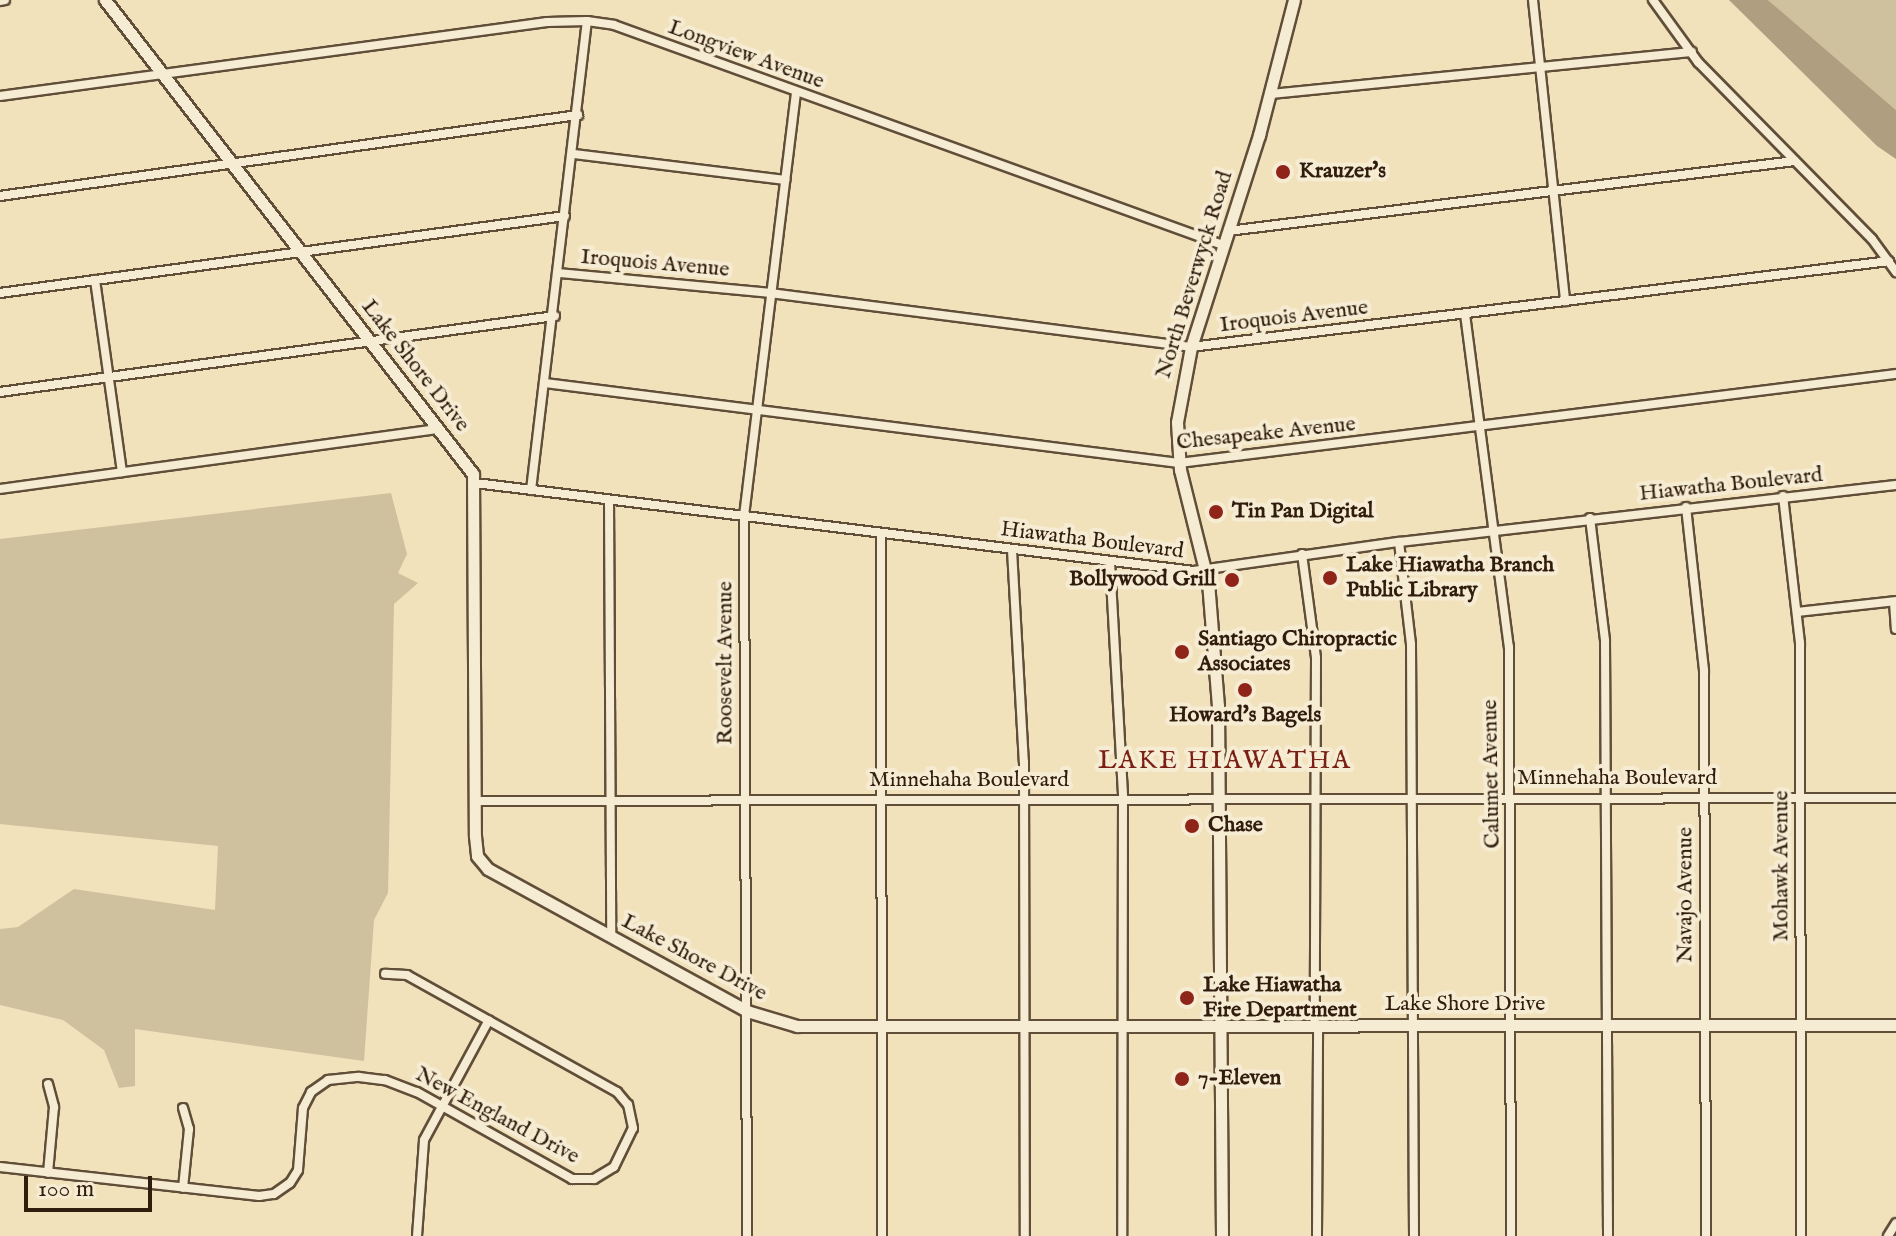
<!DOCTYPE html>
<style>
body{margin:0}
#map{position:relative;width:1896px;height:1236px;overflow:hidden;background:#f1e2bc;font-family:"IM FELL English",serif}
div>[style]{position:absolute}
.green>*{inset:0;background:#d0c19e}
.water>*{inset:0;background:#af9f80}
.roads{filter:drop-shadow(2px 0 #604e39) drop-shadow(-2px 0 #604e39) drop-shadow(0 2px #604e39) drop-shadow(0 -2px #604e39)}
.street>*{height:8px;margin:-4px;padding:0 4px;transform-origin:4px;border-radius:4px;background:#f6ecd3}
.secondary>*{height:11px;margin:-5.5px;padding:0 5.5px;transform-origin:5.5px;border-radius:5.5px;background:#f6ecd3}
.dots>*{width:22px;height:22px;translate:-50% -50%;box-sizing:border-box;border:4px solid #f6ecd3;border-radius:50%}
span{translate:-50% -50%;white-space:nowrap;text-align:center;line-height:1.15;-webkit-text-stroke:8px #f6ecd3;paint-order:stroke}
.street-label{font-size:22px;color:#301d0d}
.poi-label{font-size:22px;color:#301d0d;font-weight:700}
.left{translate:0 -50%;text-align:left}
.right{translate:-100% -50%;text-align:right}
.quarter-label{font-size:26px;color:#7a1f14;letter-spacing:2px}
.scale{position:absolute;left:24px;top:1176px;width:128px;height:36px;box-sizing:border-box;border:4px solid #301d0d;border-top:0;padding-left:10px;font-size:24px;line-height:28px;white-space:nowrap;color:#301d0d;-webkit-text-stroke:6px #f6ecd3;paint-order:stroke}
</style>
<div id="map">
<div class="green">
<i style="clip-path:polygon(1768px 0,1896px 0,1896px 110px)"></i>
<i style="clip-path:polygon(391px 493px,407px 554px,398px 573px,418px 583px,394px 604px,388px 893px,374px 920px,364px 1061px,135px 1029px,135px 1086px,119px 1088px,104px 1050px,63px 1020px,0 1005px,0 929px,18px 927px,74px 889px,215px 910px,218px 846px,0 824px,0 539px)"></i>
</div>
<div class="water">
<i style="clip-path:polygon(1729px 0,1768px 0,1896px 110px,1896px 159px,1877px 146px)"></i>
</div>
<div class="roads">
<div class="street">
<i style="left:1533px;top:0;width:303px;rotate:83.9deg"></i>
<i style="left:1653px;top:0;width:77px;rotate:54deg"></i>
<i style="left:1698px;top:62px;width:248px;rotate:45.5deg"></i>
<i style="left:1872px;top:239px;width:41px;rotate:54deg"></i>
<i style="left:0;top:1px;width:5px;rotate:-11deg"></i>
<i style="left:1270px;top:94px;width:424px;rotate:-5.7deg"></i>
<i style="left:0;top:96px;width:552px;rotate:-7.7deg"></i>
<i style="left:547px;top:22px;width:40px;rotate:-1.4deg"></i>
<i style="left:587px;top:21px;width:27px;rotate:8deg"></i>
<i style="left:614px;top:25px;width:648px;rotate:19.86deg"></i>
<i style="left:574px;top:154px;width:213px;rotate:7deg"></i>
<i style="left:0;top:196px;width:584px;rotate:-7.98deg"></i>
<i style="left:1228px;top:231px;width:571px;rotate:-7.04deg"></i>
<i style="left:559px;top:273px;width:212px;rotate:5.4deg"></i>
<i style="left:770px;top:293px;width:424px;rotate:7.3deg"></i>
<i style="left:1191px;top:347px;width:703px;rotate:-7.02deg"></i>
<i style="left:95px;top:280px;width:194px;rotate:82deg"></i>
<i style="left:0;top:293px;width:570px;rotate:-7.76deg"></i>
<i style="left:1465px;top:314px;width:336px;rotate:82.5deg"></i>
<i style="left:1509px;top:647px;width:589px;rotate:89.81deg"></i>
<i style="left:545px;top:383px;width:639px;rotate:7.19deg"></i>
<i style="left:1179px;top:463px;width:723px;rotate:-7.08deg"></i>
<i style="left:0;top:392px;width:560px;rotate:-7.8deg"></i>
<i style="left:475px;top:483px;width:724px;rotate:6.98deg"></i>
<i style="left:1194px;top:571px;width:207px;rotate:-8.1deg"></i>
<i style="left:1399px;top:542px;width:500px;rotate:-6.54deg"></i>
<i style="left:0;top:489px;width:443px;rotate:-7.8deg"></i>
<i style="left:531px;top:490px;width:472px;rotate:-83.2deg"></i>
<i style="left:1783px;top:496px;width:148px;rotate:83.4deg"></i>
<i style="left:1800px;top:643px;width:593px;rotate:89.9deg"></i>
<i style="left:609px;top:500px;width:436px;rotate:89.7deg"></i>
<i style="left:1686px;top:507px;width:164px;rotate:83.7deg"></i>
<i style="left:1704px;top:670px;width:566px;rotate:89.8deg"></i>
<i style="left:1590px;top:518px;width:124px;rotate:83deg"></i>
<i style="left:1605px;top:641px;width:595px;rotate:89.71deg"></i>
<i style="left:881px;top:533px;width:703px;rotate:89.92deg"></i>
<i style="left:1399px;top:542px;width:103px;rotate:83.3deg"></i>
<i style="left:1411px;top:644px;width:592px;rotate:89.71deg"></i>
<i style="left:1012px;top:550px;width:212px;rotate:86.8deg"></i>
<i style="left:1024px;top:762px;width:474px;rotate:89.9deg"></i>
<i style="left:1302px;top:554px;width:105px;rotate:82.3deg"></i>
<i style="left:1316px;top:658px;width:367px;rotate:90.2deg"></i>
<i style="left:1110px;top:562px;width:236px;rotate:86.8deg"></i>
<i style="left:1123px;top:798px;width:438px;rotate:90.1deg"></i>
<i style="left:1894px;top:602px;width:27px;rotate:86deg"></i>
<i style="left:1797px;top:612px;width:100px;rotate:-6.3deg"></i>
<i style="left:475px;top:801px;width:1421px;rotate:-0.12deg"></i>
<i style="left:48px;top:1084px;width:24px;rotate:75deg"></i>
<i style="left:54px;top:1107px;width:66px;rotate:95.2deg"></i>
<i style="left:183px;top:1108px;width:22px;rotate:74deg"></i>
<i style="left:189px;top:1129px;width:59px;rotate:95.8deg"></i>
<i style="left:0;top:1167px;width:261px;rotate:6.4deg"></i>
<i style="left:259px;top:1196px;width:15px;rotate:-8deg"></i>
<i style="left:274px;top:1194px;width:19px;rotate:-35deg"></i>
<i style="left:290px;top:1183px;width:15px;rotate:-58deg"></i>
<i style="left:298px;top:1170px;width:62px;rotate:-85.4deg"></i>
<i style="left:303px;top:1108px;width:18px;rotate:-63deg"></i>
<i style="left:311px;top:1092px;width:21px;rotate:-35deg"></i>
<i style="left:328px;top:1080px;width:31px;rotate:-6deg"></i>
<i style="left:359px;top:1077px;width:26px;rotate:7deg"></i>
<i style="left:385px;top:1080px;width:34px;rotate:21deg"></i>
<i style="left:417px;top:1092px;width:178px;rotate:29.3deg"></i>
<i style="left:572px;top:1179px;width:22px"></i>
<i style="left:594px;top:1179px;width:23px;rotate:-31deg"></i>
<i style="left:614px;top:1167px;width:43px;rotate:-64deg"></i>
<i style="left:633px;top:1128px;width:24px;rotate:-102deg"></i>
<i style="left:628px;top:1105px;width:17px;rotate:-130deg"></i>
<i style="left:617px;top:1092px;width:240px;rotate:-150.9deg"></i>
<i style="left:407px;top:975px;width:22px;rotate:-177deg"></i>
<i style="left:417px;top:1236px;width:96px;rotate:-85.8deg"></i>
<i style="left:424px;top:1140px;width:136px;rotate:-61.6deg"></i>
<i style="left:747px;top:1236px;width:720px;rotate:-90.24deg"></i>
<i style="left:744px;top:516px;width:427px;rotate:-83deg"></i>
<i style="left:1317px;top:1236px;width:211px;rotate:-89.7deg"></i>
<i style="left:1888px;top:1236px;width:15px;rotate:-58deg"></i>
</div>
<div class="secondary">
<i style="left:105px;top:0;width:600px;rotate:52.18deg"></i>
<i style="left:473px;top:474px;width:362px;rotate:89.7deg"></i>
<i style="left:475px;top:836px;width:20px;rotate:84deg"></i>
<i style="left:477px;top:856px;width:17px;rotate:50deg"></i>
<i style="left:488px;top:869px;width:295px;rotate:28.7deg"></i>
<i style="left:747px;top:1011px;width:52px;rotate:16.7deg"></i>
<i style="left:797px;top:1026px;width:1099px;rotate:-0.05deg"></i>
<i style="left:1222px;top:1236px;width:530px;rotate:-90.43deg"></i>
<i style="left:1218px;top:706px;width:124px;rotate:-94.6deg"></i>
<i style="left:1208px;top:582px;width:115px;rotate:-104deg"></i>
<i style="left:1180px;top:470px;width:48px;rotate:-93.6deg"></i>
<i style="left:1177px;top:422px;width:76px;rotate:-79.4deg"></i>
<i style="left:1191px;top:347px;width:223px;rotate:-72.2deg"></i>
<i style="left:1259px;top:135px;width:139px;rotate:-75.5deg"></i>
</div>
</div>
<div class="dots">
<i style="left:1283px;top:172px;background:#8f2418"></i>
<i style="left:1216px;top:512px;background:#8f2418"></i>
<i style="left:1330px;top:578px;background:#8f2418"></i>
<i style="left:1232px;top:580px;background:#8f2418"></i>
<i style="left:1182px;top:652px;background:#8f2418"></i>
<i style="left:1245px;top:690px;background:#8f2418"></i>
<i style="left:1192px;top:826px;background:#8f2418"></i>
<i style="left:1187px;top:998px;background:#8f2418"></i>
<i style="left:1182px;top:1079px;background:#8f2418"></i>
</div>
<div class="street-label">
<span style="left:746px;top:55px;rotate:20deg">Longview Avenue</span>
<span style="left:655px;top:264px;rotate:5deg">Iroquois Avenue</span>
<span style="left:1195px;top:275px;rotate:-73deg">North Beverwyck Road</span>
<span style="left:1294px;top:317px;rotate:-7deg">Iroquois Avenue</span>
<span style="left:415px;top:366px;rotate:52deg">Lake Shore Drive</span>
<span style="left:1266px;top:434px;rotate:-6deg">Chesapeake Avenue</span>
<span style="left:1731px;top:485px;rotate:-6deg">Hiawatha Boulevard</span>
<span style="left:1092px;top:541px;rotate:7deg">Hiawatha Boulevard</span>
<span style="left:726px;top:663px;rotate:-90deg">Roosevelt Avenue</span>
<span style="left:1492px;top:774px;rotate:-91deg">Calumet Avenue</span>
<span style="left:1617px;top:779px">Minnehaha Boulevard</span>
<span style="left:969px;top:781px">Minnehaha Boulevard</span>
<span style="left:1782px;top:866px;rotate:-90deg">Mohawk Avenue</span>
<span style="left:1686px;top:895px;rotate:-90deg">Navajo Avenue</span>
<span style="left:694px;top:958px;rotate:28deg">Lake Shore Drive</span>
<span style="left:1465px;top:1005px">Lake Shore Drive</span>
<span style="left:497px;top:1116px;rotate:28deg">New England Drive</span>
</div>
<div class="poi-label">
<span class="left" style="left:1299px;top:172px">Krauzer's</span>
<span class="left" style="left:1232px;top:512px">Tin Pan Digital</span>
<span class="left" style="left:1346px;top:578px">Lake Hiawatha Branch<br>Public Library</span>
<span class="right" style="left:1216px;top:580px">Bollywood Grill</span>
<span class="left" style="left:1198px;top:652px">Santiago Chiropractic<br>Associates</span>
<span style="left:1245px;top:716px">Howard's Bagels</span>
<span class="left" style="left:1208px;top:826px">Chase</span>
<span class="left" style="left:1203px;top:998px">Lake Hiawatha<br>Fire Department</span>
<span class="left" style="left:1198px;top:1079px">7-Eleven</span>
</div>
<div class="quarter-label">
<span style="left:1225px;top:761px">LAKE HIAWATHA</span>
</div>
<div class="scale">100 m</div>
</div>
